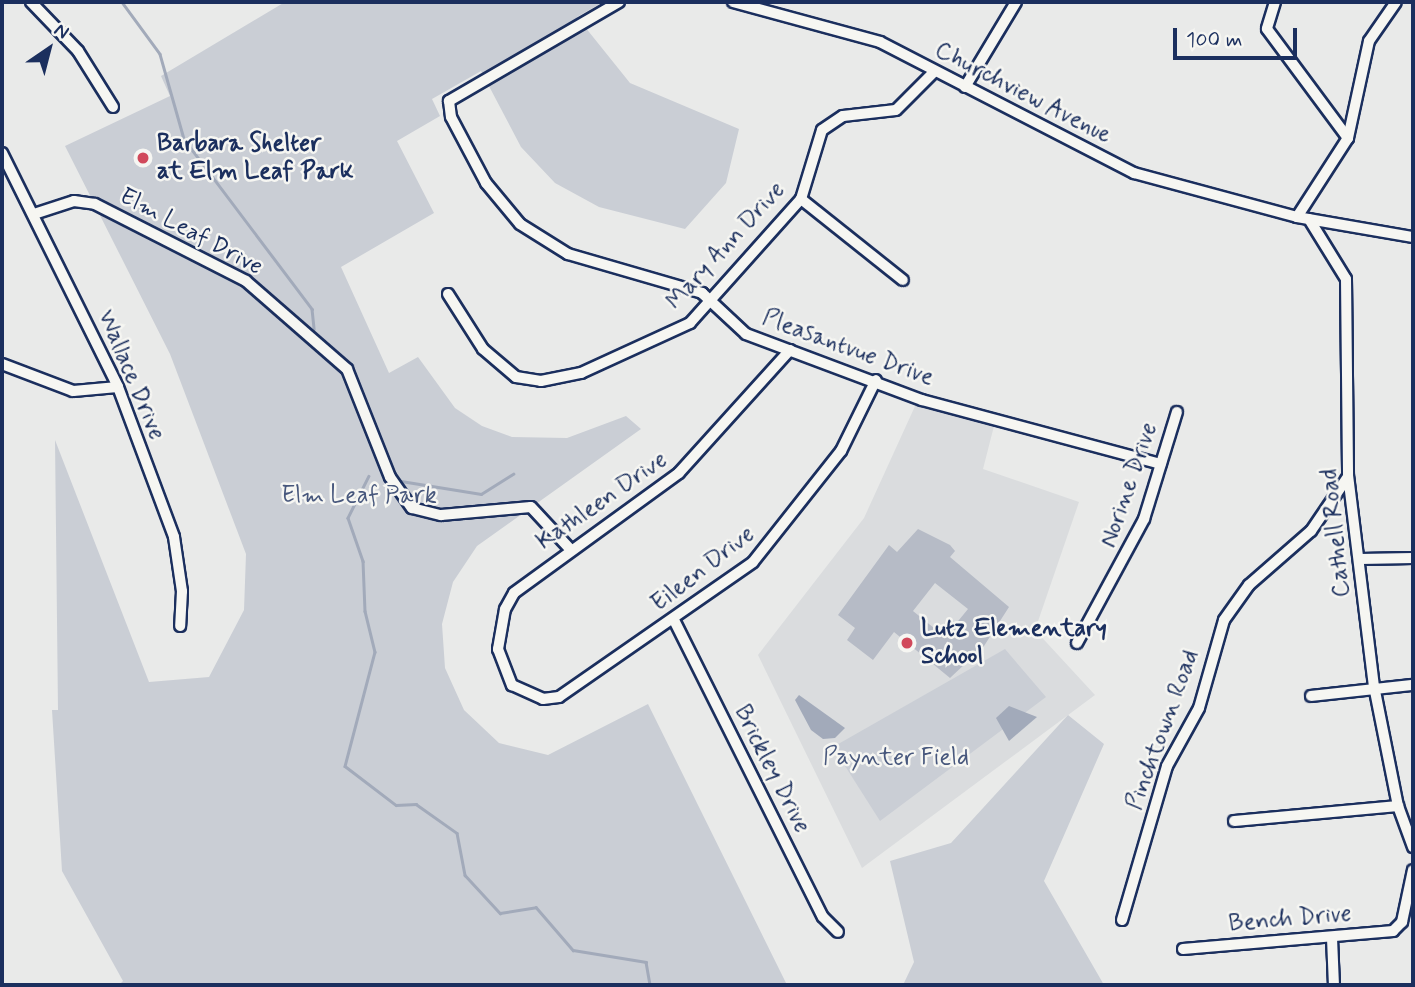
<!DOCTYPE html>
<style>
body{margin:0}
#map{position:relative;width:1415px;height:987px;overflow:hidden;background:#e9eae9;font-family:Mynerve,sans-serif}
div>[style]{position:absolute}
.built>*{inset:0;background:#dadcde}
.green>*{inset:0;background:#caced5}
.water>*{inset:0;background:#a2aaba}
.stream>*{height:2.5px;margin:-1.25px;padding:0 1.25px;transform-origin:1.25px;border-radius:1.25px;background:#a2aaba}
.building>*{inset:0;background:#b6bbc6}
.roads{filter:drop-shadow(2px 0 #1b2f5e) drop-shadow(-2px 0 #1b2f5e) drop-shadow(0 2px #1b2f5e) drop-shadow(0 -2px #1b2f5e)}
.minor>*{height:10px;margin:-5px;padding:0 5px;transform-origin:5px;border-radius:5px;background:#f6f6f2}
.dots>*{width:19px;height:19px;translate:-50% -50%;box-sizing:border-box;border:4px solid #f6f6f2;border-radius:50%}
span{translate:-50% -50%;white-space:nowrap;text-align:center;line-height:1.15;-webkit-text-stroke:5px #f6f6f2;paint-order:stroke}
.street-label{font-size:24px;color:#1b2f5e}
.poi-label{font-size:24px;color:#1b2f5e;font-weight:700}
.left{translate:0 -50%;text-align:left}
.park-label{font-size:24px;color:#47577c}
.frame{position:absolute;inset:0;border:4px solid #1b2f5e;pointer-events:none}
.north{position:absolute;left:14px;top:14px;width:70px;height:70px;-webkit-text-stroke:5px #f6f6f2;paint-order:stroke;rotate:35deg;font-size:19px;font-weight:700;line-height:28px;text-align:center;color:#1b2f5e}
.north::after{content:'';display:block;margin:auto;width:24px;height:32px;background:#1b2f5e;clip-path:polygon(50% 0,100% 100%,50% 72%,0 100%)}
.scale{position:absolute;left:1173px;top:28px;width:124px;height:32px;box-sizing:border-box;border:4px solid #1b2f5e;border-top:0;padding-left:9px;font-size:21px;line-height:24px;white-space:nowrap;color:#1b2f5e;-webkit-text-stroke:5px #f6f6f2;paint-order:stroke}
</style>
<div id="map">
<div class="built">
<i style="clip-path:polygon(916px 404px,994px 426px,983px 469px,1079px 502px,1035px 630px,1095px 695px,862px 868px,758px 655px,864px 518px)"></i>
</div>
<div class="green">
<i style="clip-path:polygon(285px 2px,603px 2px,577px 17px,630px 83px,739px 129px,726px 183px,685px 229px,599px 207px,555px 183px,521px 147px,481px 71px,432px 99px,440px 116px,397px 141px,434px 213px,341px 267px,389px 373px,418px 357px,455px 408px,482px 426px,512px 437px,567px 438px,626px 416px,641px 429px,477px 546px,453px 582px,442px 624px,445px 668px,464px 710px,499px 743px,548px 755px,648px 704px,787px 985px,119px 985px,123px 981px,62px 871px,52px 710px,58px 710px,55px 440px,149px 682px,209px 677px,244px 610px,246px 554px,170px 354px,65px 146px,170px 96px,161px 76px)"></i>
<i style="clip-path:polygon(1005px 649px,1046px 697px,880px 821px,833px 747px)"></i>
<i style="clip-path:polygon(1068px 715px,1104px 744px,1044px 881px,1104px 985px,903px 985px,914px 962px,890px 861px,951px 843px)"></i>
</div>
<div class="water">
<i style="clip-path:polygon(799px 695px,845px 728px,835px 738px,823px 739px,811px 730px,795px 700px)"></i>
<i style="clip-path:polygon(1009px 706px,1037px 717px,1009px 741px,996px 718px)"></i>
</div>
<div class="stream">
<i style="left:122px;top:2px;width:64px;rotate:53.8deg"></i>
<i style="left:160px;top:54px;width:88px;rotate:74.2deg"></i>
<i style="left:184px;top:139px;width:213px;rotate:53deg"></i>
<i style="left:312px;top:309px;width:20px;rotate:84deg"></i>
<i style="left:369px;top:476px;width:47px;rotate:116.6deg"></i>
<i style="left:348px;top:518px;width:46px;rotate:70.8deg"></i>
<i style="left:363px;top:561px;width:50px;rotate:87.7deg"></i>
<i style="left:365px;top:611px;width:42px;rotate:76.3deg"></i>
<i style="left:375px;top:652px;width:118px;rotate:104.7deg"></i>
<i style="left:345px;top:766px;width:64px;rotate:37.4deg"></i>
<i style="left:396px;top:805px;width:20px;rotate:-3deg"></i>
<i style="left:416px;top:804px;width:50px;rotate:35.3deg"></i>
<i style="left:457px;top:833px;width:43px;rotate:79.2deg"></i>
<i style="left:465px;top:875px;width:52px;rotate:47.4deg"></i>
<i style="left:500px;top:913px;width:36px;rotate:-9deg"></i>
<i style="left:536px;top:907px;width:57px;rotate:49.3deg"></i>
<i style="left:573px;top:950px;width:74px;rotate:9.3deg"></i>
<i style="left:646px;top:962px;width:23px;rotate:80deg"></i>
<i style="left:401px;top:481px;width:81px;rotate:9.2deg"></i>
<i style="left:481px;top:494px;width:38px;rotate:-32deg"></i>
</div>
<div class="building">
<i style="clip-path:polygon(evenodd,918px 529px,950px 545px,955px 551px,950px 557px,1009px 607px,984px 646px,950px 678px,894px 632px,873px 660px,847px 640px,855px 628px,838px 615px,889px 545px,897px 552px,918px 529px,935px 583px,968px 609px,945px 637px,913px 611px,935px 583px)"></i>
</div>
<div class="roads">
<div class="minor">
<i style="left:31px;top:2px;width:68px;rotate:46.2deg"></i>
<i style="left:78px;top:51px;width:66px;rotate:58deg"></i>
<i style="left:619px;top:2px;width:197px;rotate:149.8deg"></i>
<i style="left:449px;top:101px;width:16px;rotate:83deg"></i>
<i style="left:451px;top:117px;width:75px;rotate:62.1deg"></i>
<i style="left:486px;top:183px;width:53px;rotate:50.3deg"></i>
<i style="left:520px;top:224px;width:57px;rotate:32deg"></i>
<i style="left:568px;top:254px;width:140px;rotate:16.2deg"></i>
<i style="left:702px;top:293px;width:60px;rotate:43deg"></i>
<i style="left:746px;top:334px;width:188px;rotate:20.6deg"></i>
<i style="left:922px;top:400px;width:247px;rotate:15deg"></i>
<i style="left:733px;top:2px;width:152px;rotate:15.2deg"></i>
<i style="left:880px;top:42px;width:286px;rotate:27.3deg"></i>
<i style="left:1134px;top:173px;width:169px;rotate:15.1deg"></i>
<i style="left:1297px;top:217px;width:118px;rotate:9.8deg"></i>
<i style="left:1275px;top:2px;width:28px;rotate:107deg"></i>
<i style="left:1267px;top:29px;width:136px;rotate:53.4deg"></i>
<i style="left:965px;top:87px;width:99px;rotate:-59deg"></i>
<i style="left:2px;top:153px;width:261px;rotate:63.6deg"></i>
<i style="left:118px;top:387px;width:160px;rotate:69.5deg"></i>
<i style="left:174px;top:537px;width:55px;rotate:81.6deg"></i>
<i style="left:182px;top:591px;width:35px;rotate:93deg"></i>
<i style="left:801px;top:199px;width:130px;rotate:38.5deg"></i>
<i style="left:34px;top:214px;width:42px;rotate:-18deg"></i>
<i style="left:74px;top:201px;width:21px;rotate:8deg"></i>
<i style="left:95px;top:204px;width:169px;rotate:27deg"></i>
<i style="left:246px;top:281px;width:134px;rotate:41.1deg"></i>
<i style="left:347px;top:369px;width:116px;rotate:68.3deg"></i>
<i style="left:390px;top:477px;width:38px;rotate:55deg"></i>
<i style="left:412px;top:508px;width:30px;rotate:14deg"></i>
<i style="left:441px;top:515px;width:90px;rotate:-5.1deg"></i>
<i style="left:531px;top:507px;width:57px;rotate:47.1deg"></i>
<i style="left:1297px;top:217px;width:94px;rotate:-57.2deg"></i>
<i style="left:1348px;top:138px;width:99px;rotate:-77.8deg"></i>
<i style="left:1369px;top:41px;width:47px;rotate:-55.3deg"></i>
<i style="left:1309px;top:219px;width:70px;rotate:58.3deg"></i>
<i style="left:1346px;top:279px;width:196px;rotate:89.4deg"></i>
<i style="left:1348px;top:475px;width:213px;rotate:83deg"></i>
<i style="left:1374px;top:686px;width:122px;rotate:78.7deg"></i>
<i style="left:1398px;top:806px;width:44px;rotate:69.9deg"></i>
<i style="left:448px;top:294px;width:65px;rotate:57.5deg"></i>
<i style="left:483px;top:349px;width:43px;rotate:40.3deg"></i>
<i style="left:516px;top:377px;width:25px;rotate:9deg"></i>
<i style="left:541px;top:381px;width:41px;rotate:-11.3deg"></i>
<i style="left:581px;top:373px;width:120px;rotate:-24.6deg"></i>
<i style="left:690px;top:323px;width:166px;rotate:-48.2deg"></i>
<i style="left:801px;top:199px;width:72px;rotate:-73.1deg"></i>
<i style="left:822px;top:130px;width:25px;rotate:-34deg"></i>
<i style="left:843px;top:116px;width:53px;rotate:-6.5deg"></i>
<i style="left:896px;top:110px;width:54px;rotate:-45deg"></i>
<i style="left:790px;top:350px;width:166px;rotate:132.1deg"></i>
<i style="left:679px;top:473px;width:204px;rotate:144deg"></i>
<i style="left:514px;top:593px;width:18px;rotate:119deg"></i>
<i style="left:505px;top:609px;width:41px;rotate:99.9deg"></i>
<i style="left:498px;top:649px;width:39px;rotate:69deg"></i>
<i style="left:512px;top:685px;width:34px;rotate:24deg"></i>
<i style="left:543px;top:699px;width:16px;rotate:-7deg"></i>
<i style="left:559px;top:697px;width:236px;rotate:-34.8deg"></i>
<i style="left:753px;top:562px;width:142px;rotate:-51.6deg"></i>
<i style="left:841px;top:451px;width:79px;rotate:-63.8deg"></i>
<i style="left:2px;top:364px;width:76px;rotate:20.8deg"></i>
<i style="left:73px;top:391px;width:45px;rotate:-5.1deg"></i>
<i style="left:1360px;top:559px;width:53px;rotate:-1.1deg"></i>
<i style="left:674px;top:620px;width:332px;rotate:63.4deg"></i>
<i style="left:823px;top:917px;width:21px;rotate:45deg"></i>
<i style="left:1077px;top:643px;width:141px;rotate:-61.6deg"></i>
<i style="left:1144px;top:519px;width:112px;rotate:-72.9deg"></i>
<i style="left:1311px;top:696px;width:103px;rotate:-6.2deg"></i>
<i style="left:1234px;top:821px;width:165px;rotate:-5.2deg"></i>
<i style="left:1122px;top:920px;width:160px;rotate:-73.7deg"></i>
<i style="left:1167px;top:766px;width:66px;rotate:-61.1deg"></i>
<i style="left:1199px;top:708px;width:91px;rotate:-74.1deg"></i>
<i style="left:1224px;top:620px;width:43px;rotate:-54.5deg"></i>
<i style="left:1249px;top:585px;width:82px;rotate:-41.1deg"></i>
<i style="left:1311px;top:531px;width:64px;rotate:-55.8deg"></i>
<i style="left:1332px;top:938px;width:47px;rotate:87.6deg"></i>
<i style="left:1183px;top:949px;width:211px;rotate:-4.9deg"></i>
<i style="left:1393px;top:931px;width:13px;rotate:-45deg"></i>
<i style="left:1402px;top:922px;width:53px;rotate:-78.1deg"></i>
</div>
</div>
<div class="dots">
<i style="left:143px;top:158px;background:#d1495b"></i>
<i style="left:907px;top:643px;background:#d1495b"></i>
</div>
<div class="street-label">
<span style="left:1023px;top:93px;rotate:27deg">Churchview Avenue</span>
<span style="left:191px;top:232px;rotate:28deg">Elm Leaf Drive</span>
<span style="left:726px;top:246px;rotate:-48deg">Mary Ann Drive</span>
<span style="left:848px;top:348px;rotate:20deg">Pleasantvue Drive</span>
<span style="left:131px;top:375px;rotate:67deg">Wallace Drive</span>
<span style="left:1129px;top:485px;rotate:-71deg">Norine Drive</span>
<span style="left:602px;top:501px;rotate:-35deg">Kathleen Drive</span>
<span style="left:1336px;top:533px;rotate:-96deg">Cathell Road</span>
<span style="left:703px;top:569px;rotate:-38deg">Eileen Drive</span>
<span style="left:1163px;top:730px;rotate:-70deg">Pinchtown Road</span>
<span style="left:772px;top:769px;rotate:63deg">Brickley Drive</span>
<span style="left:1290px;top:919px;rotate:-5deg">Bench Drive</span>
</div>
<div class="poi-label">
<span class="left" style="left:157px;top:158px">Barbara Shelter<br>at Elm Leaf Park</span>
<span class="left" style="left:921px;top:643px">Lutz Elementary<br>School</span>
</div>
<div class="park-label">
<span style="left:359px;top:496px">Elm Leaf Park</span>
<span style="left:896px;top:758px">Paynter Field</span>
</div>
<div class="frame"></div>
<div class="north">N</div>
<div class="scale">100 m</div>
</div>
